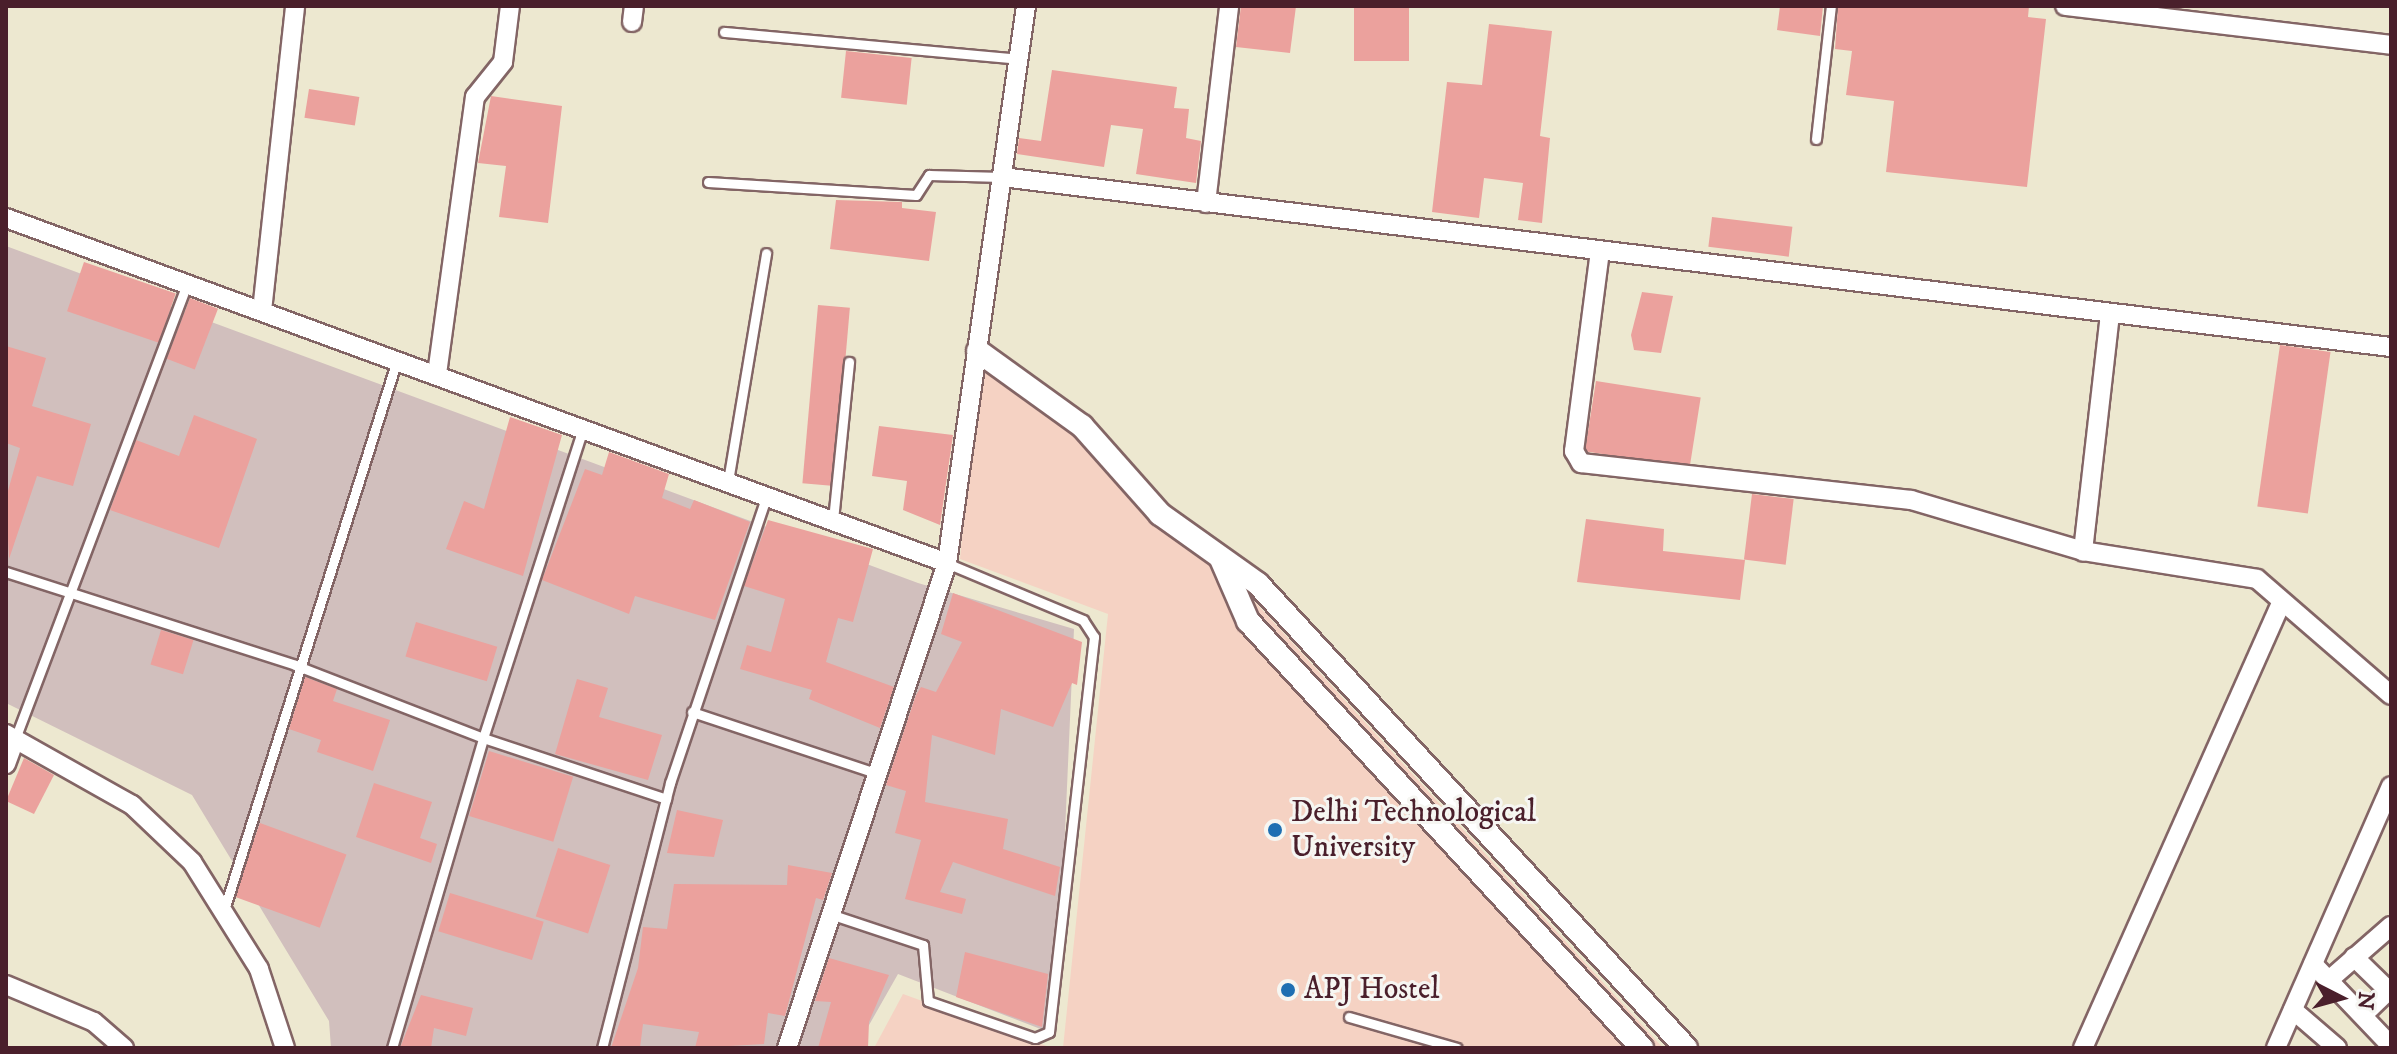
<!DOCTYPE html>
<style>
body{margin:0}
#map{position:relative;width:2397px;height:1054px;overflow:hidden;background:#ede8d0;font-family:"IM FELL DW Pica",serif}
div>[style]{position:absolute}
.built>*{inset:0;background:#f5d2c3}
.industrial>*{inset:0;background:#d1bfbd}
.building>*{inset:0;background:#eba19d;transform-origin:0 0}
.roads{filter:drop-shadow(2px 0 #836565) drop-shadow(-2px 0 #836565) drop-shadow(0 2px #836565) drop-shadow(0 -2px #836565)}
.service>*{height:9px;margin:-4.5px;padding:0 4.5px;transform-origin:4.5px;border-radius:4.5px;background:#fff}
.minor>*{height:18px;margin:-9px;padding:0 9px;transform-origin:9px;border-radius:9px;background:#fff}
.tertiary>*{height:22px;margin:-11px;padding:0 11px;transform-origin:11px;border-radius:11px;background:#fff}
.dots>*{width:22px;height:22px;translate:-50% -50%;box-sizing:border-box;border:4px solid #f6f6f2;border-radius:50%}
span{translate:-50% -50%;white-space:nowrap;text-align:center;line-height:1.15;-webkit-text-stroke:6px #f6f6f2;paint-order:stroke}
.poi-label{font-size:30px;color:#4a1f2b}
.left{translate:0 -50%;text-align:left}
.frame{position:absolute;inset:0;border:8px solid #4a1f2b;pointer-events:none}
.north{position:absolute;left:2301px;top:958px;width:80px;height:80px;-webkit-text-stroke:6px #f6f6f2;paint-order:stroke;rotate:96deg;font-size:22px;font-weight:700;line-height:32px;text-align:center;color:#4a1f2b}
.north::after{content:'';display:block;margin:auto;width:28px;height:36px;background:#4a1f2b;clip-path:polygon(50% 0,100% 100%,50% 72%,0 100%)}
</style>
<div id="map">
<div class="built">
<i style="clip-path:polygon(979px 351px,1106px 439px,1663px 1048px,1063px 1048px,1108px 614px,960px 559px)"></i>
<i style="clip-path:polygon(903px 994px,1052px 1048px,874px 1048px)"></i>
</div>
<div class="industrial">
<i style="clip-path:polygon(6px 246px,918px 583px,1074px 629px,1056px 1035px,898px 974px,856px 1048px,331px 1048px,329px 1021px,192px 795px,6px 703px)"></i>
</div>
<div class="building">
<i style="clip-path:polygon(1241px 6px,1296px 6px,1290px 53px,1236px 47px)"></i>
<i style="left:1354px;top:6px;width:55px;height:55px"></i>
<i style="clip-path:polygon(1780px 6px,1823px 6px,1820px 36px,1777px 30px)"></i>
<i style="clip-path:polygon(1838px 6px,2029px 6px,2028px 17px,2046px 19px,2027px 187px,1886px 172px,1894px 101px,1846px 95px,1852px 51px,1835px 49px)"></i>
<i style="clip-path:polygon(1489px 24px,1552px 31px,1540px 136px,1550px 138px,1542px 223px,1518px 220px,1523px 183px,1484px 178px,1479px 218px,1432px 212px,1447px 82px,1482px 85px)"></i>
<i style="left:846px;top:51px;width:66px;height:47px;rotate:6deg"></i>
<i style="clip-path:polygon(1052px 70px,1177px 87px,1174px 108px,1189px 109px,1186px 138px,1201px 141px,1196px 183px,1136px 174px,1143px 129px,1111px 125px,1104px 167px,1017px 154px,1019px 138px,1041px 141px)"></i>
<i style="left:309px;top:89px;width:51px;height:29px;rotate:9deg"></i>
<i style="clip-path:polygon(491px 96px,562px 106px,548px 223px,499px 217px,506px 166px,478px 163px)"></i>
<i style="clip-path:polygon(836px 200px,902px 202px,902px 208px,936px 212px,929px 261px,830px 249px)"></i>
<i style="left:1712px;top:217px;width:81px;height:30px;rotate:7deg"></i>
<i style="left:84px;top:262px;width:97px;height:52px;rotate:19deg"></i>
<i style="clip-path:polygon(1642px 292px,1673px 296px,1661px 353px,1634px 350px,1631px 335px)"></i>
<i style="left:190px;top:298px;width:30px;height:65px;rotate:21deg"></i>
<i style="left:818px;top:305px;width:32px;height:179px;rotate:5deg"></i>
<i style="left:2280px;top:345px;width:51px;height:163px;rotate:8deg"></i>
<i style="clip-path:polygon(6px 346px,46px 358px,32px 406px,91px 424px,73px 486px,37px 476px,9px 559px,6px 498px,20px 448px,6px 443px)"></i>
<i style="left:1596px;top:381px;width:106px;height:71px;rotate:9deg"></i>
<i style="clip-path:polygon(194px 415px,257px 439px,219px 548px,110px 510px,136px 440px,179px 456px)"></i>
<i style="clip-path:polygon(510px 417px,562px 435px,523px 576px,446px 549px,464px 501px,484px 509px)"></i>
<i style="clip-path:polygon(879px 426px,953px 435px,940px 525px,903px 510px,907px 481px,872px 476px)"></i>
<i style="clip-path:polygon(609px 452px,669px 474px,662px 498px,690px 509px,694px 500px,750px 522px,715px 620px,635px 596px,629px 614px,542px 580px,585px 469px,602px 475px)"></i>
<i style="left:1752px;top:494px;width:42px;height:66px;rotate:7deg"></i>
<i style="clip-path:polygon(1586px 519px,1664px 529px,1663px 551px,1745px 560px,1740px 600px,1577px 582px)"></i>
<i style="clip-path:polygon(768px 520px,873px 549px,853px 622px,838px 618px,826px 662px,894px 687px,880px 728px,809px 699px,812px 690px,740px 669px,747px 645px,771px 652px,785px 599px,744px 586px)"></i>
<i style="clip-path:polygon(953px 593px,1082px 642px,1077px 685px,1072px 683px,1053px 727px,1001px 709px,995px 755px,932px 735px,925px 802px,1008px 819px,1003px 849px,1060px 867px,1055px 896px,953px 862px,940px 892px,966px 899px,962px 914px,905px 899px,921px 840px,895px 833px,906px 791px,886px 785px,916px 695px,921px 687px,936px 692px,962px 642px,941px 634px)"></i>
<i style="left:416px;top:622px;width:85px;height:36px;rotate:17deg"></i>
<i style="left:161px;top:630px;width:34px;height:36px;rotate:17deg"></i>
<i style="clip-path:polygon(305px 677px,337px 689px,333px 701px,390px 720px,373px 771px,317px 752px,321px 740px,289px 729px)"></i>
<i style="clip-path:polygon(577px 679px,608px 688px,599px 717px,662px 735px,648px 780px,555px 754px)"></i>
<i style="left:489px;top:751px;width:88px;height:68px;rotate:17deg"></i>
<i style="clip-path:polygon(24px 758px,54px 775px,34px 814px,6px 801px)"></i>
<i style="clip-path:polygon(374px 783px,432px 802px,420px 838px,437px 844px,431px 863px,356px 837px)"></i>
<i style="clip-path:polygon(677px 810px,723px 820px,714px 857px,667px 853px)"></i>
<i style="left:260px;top:823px;width:92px;height:78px;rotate:20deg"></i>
<i style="left:558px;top:848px;width:55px;height:72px;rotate:18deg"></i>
<i style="clip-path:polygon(788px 865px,832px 873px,823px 900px,816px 898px,785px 1016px,768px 1013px,764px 1044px,695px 1048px,699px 1032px,643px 1024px,640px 1048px,611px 1048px,638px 968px,643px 927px,667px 929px,674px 884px,787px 885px)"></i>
<i style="left:450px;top:893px;width:98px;height:40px;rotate:17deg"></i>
<i style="clip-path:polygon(965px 952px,1048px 974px,1042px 1027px,956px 997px)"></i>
<i style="clip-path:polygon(829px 958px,889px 975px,869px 1022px,868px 1048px,818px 1048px,831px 1002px,815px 1001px)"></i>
<i style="clip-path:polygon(421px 995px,473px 1008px,466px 1036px,434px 1028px,431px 1048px,400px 1048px)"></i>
</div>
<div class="roads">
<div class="service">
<i style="left:724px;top:32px;width:296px;rotate:5.2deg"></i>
<i style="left:1816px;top:139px;width:134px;rotate:-83.6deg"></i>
<i style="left:708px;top:182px;width:208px;rotate:3.6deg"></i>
<i style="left:916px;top:195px;width:24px;rotate:-57deg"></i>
<i style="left:929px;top:175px;width:73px;rotate:1.6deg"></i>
<i style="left:728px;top:481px;width:231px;rotate:-80.5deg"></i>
<i style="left:833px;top:520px;width:159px;rotate:-84.2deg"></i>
<i style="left:6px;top:572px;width:304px;rotate:17.8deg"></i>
<i style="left:295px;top:665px;width:202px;rotate:21.2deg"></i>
<i style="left:483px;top:738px;width:326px;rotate:-72.1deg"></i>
<i style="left:692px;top:712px;width:196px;rotate:18.4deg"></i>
<i style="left:15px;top:739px;width:486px;rotate:-69.3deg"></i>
<i style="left:224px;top:910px;width:577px;rotate:-72.54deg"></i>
<i style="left:833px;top:915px;width:95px;rotate:18.4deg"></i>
<i style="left:923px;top:945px;width:56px;rotate:84.9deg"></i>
<i style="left:928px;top:1001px;width:113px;rotate:19.1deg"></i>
<i style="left:1035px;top:1038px;width:15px;rotate:-23deg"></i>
<i style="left:1049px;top:1032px;width:398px;rotate:-83.5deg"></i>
<i style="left:1094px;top:637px;width:20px;rotate:-123deg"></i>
<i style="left:1083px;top:620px;width:147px;rotate:-157.3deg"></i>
<i style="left:1349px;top:1017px;width:112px;rotate:16deg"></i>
<i style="left:392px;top:1048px;width:323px;rotate:-73.6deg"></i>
<i style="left:483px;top:738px;width:193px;rotate:18.4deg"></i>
<i style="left:602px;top:1048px;width:274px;rotate:-75.6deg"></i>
<i style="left:670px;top:783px;width:304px;rotate:-71.4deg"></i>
</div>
<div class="minor">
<i style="left:2065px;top:6px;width:328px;rotate:6.8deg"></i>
<i style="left:632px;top:22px;width:16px;rotate:-83deg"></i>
<i style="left:1002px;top:177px;width:1399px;rotate:6.98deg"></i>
<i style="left:1206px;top:203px;width:198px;rotate:-83.3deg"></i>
<i style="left:6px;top:218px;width:1002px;rotate:20.13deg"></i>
<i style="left:1600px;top:251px;width:202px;rotate:97.4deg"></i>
<i style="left:1574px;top:451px;width:14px;rotate:60deg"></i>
<i style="left:1581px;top:463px;width:332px;rotate:6.4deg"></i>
<i style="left:1911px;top:500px;width:179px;rotate:16.5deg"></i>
<i style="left:262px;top:311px;width:307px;rotate:-83.8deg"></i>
<i style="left:2110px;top:314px;width:239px;rotate:96.5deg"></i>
<i style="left:2083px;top:551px;width:176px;rotate:9.1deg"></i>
<i style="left:2257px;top:579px;width:177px;rotate:40.9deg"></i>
<i style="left:437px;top:374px;width:280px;rotate:-82.2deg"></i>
<i style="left:475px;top:97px;width:45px;rotate:-51.3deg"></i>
<i style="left:503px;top:62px;width:56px;rotate:-82.9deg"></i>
<i style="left:6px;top:734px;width:145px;rotate:29.4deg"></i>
<i style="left:132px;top:805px;width:83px;rotate:43.5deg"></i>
<i style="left:192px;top:862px;width:126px;rotate:57.9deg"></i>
<i style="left:259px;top:969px;width:83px;rotate:71.8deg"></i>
<i style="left:6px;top:764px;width:27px;rotate:-70deg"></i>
<i style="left:2354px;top:957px;width:52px;rotate:44.2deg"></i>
<i style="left:2313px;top:964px;width:113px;rotate:46.4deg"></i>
<i style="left:2329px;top:980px;width:82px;rotate:-41.1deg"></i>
<i style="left:6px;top:985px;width:95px;rotate:22.8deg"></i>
<i style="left:94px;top:1022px;width:40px;rotate:41deg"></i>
<i style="left:2293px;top:1010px;width:58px;rotate:40.8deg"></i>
<i style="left:2363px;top:1015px;width:39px;rotate:-44deg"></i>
<i style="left:787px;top:1048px;width:511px;rotate:-71.74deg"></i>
<i style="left:947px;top:563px;width:563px;rotate:-81.93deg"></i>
<i style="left:2083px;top:1048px;width:488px;rotate:-66deg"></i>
<i style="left:2276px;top:1048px;width:286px;rotate:-66.3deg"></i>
</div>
<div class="tertiary">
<i style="left:978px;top:351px;width:128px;rotate:35.8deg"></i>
<i style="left:1082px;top:426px;width:118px;rotate:48.4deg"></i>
<i style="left:1160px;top:514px;width:120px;rotate:35.5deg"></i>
<i style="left:1258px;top:584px;width:631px;rotate:47.31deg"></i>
<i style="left:1221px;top:559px;width:68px;rotate:66.5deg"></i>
<i style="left:1248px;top:621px;width:581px;rotate:47.3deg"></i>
</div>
</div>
<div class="dots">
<i style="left:1275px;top:830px;background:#1f6fb2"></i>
<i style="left:1288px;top:990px;background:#1f6fb2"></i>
</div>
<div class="poi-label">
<span class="left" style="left:1291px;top:830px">Delhi Technological<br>University</span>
<span class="left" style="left:1304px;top:990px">APJ Hostel</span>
</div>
<div class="frame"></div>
<div class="north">N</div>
</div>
